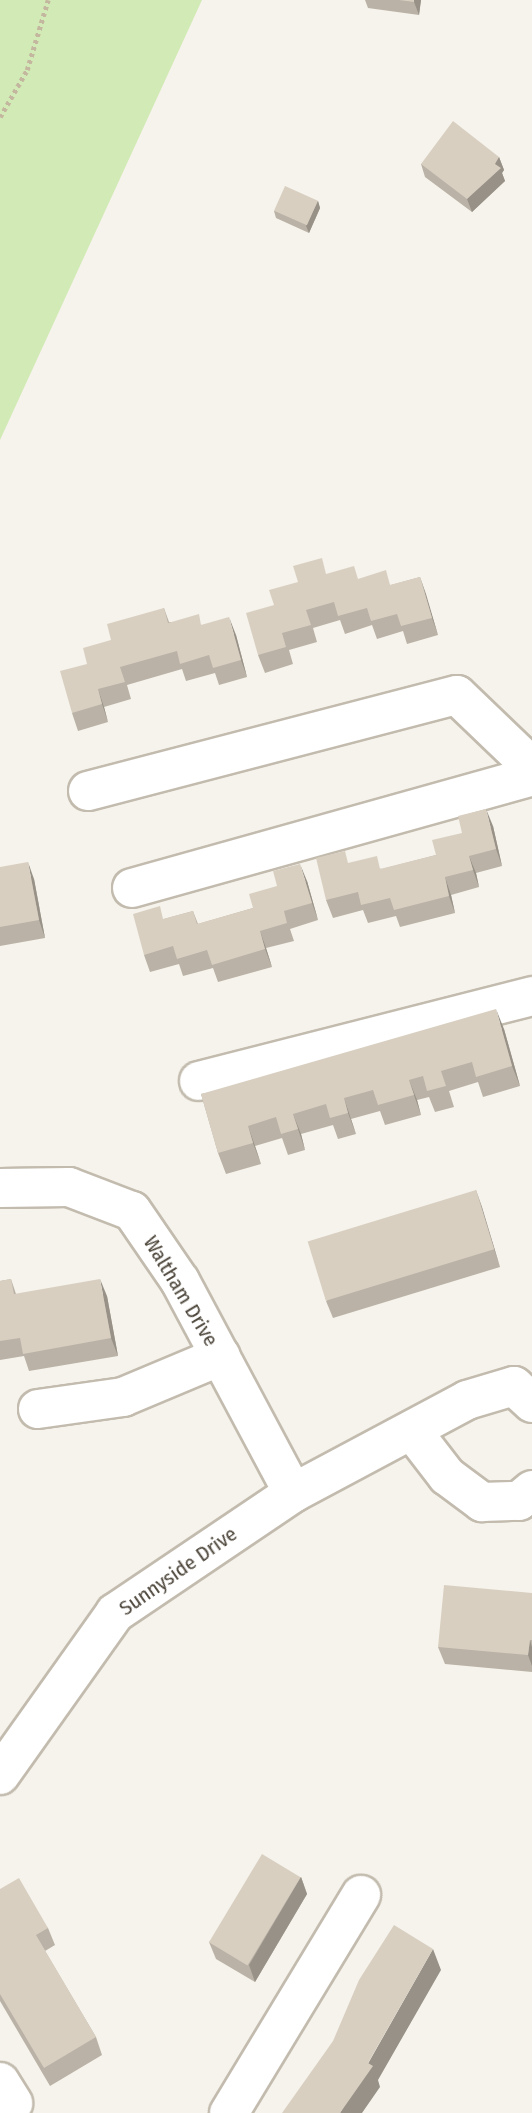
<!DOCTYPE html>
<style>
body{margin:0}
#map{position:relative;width:532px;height:2113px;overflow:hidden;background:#f6f3ec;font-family:"Fira Sans Condensed",sans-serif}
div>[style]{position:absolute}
.green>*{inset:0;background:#d2eab5}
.path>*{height:4.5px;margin-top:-2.25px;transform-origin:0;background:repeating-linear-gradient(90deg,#c4b79f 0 3.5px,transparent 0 7px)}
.roads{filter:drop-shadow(2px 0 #c2bbae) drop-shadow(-2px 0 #c2bbae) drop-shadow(0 2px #c2bbae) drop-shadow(0 -2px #c2bbae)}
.minor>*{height:38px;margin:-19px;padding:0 19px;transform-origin:19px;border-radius:19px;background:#fff}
.wall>*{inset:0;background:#bab2a6}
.shaded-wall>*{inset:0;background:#979187}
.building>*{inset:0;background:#d8cfc1;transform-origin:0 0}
span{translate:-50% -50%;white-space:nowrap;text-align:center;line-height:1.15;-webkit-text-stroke:6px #fff;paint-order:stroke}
.street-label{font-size:21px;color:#4b4439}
</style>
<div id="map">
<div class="green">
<i style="clip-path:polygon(0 0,202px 0,0 440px)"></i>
</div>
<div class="path">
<i style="left:0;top:117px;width:54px;rotate:-60.1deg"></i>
<i style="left:27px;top:70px;width:73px;rotate:-73.3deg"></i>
</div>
<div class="roads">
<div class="minor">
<i style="left:88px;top:791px;width:381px;rotate:-14.6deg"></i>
<i style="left:457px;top:695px;width:104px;rotate:43.8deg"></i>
<i style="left:132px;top:888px;width:415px;rotate:-15.6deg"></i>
<i style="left:199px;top:1081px;width:344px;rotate:-14.3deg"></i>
<i style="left:0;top:1188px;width:69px;rotate:-0.8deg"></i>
<i style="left:69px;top:1187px;width:67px;rotate:20.9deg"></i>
<i style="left:132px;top:1211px;width:85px;rotate:55.6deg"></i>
<i style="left:180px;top:1281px;width:240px;rotate:61.9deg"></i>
<i style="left:38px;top:1409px;width:86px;rotate:-8deg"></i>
<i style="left:123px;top:1397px;width:106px;rotate:-22.7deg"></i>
<i style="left:413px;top:1432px;width:56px;rotate:52.3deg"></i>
<i style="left:447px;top:1476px;width:44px;rotate:36.6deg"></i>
<i style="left:482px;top:1502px;width:37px;rotate:-2deg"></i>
<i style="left:519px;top:1501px;width:17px;rotate:-40deg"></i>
<i style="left:0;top:1775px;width:199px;rotate:-54.6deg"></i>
<i style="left:115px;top:1613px;width:215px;rotate:-34deg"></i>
<i style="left:293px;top:1493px;width:197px;rotate:-28.1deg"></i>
<i style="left:467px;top:1400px;width:49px;rotate:-16.6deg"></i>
<i style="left:514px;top:1386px;width:25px;rotate:43deg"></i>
<i style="left:0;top:2082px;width:25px;rotate:58deg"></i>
<i style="left:229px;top:2113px;width:255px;rotate:-58.8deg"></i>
</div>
</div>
<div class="wall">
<i style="clip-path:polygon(365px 0,421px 0,419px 15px,368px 8px)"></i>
<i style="clip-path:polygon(499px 157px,504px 170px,502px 173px,505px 181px,472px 212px,425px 177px,421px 164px)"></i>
<i style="clip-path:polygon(318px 201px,320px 208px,309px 233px,276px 218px,274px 211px)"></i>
<i style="clip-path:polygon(327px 574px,391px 585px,420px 577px,438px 635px,407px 644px,403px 631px,377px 639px,372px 625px,345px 634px,340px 620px,313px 628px,317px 642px,289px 650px,293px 664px,265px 673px,258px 655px)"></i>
<i style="clip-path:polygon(164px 608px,169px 622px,203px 625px,236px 635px,247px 677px,219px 685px,215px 673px,186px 681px,182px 669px,127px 685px,131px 699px,104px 707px,108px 722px,78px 731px,72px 713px,111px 640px)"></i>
<i style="clip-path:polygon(493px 826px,502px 866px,476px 873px,479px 887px,451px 895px,455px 913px,400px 927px,396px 916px,368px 923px,363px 910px,333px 918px,326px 900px,349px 863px,382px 869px,436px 855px)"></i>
<i style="clip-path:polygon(0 867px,34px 879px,45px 938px,0 946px)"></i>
<i style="clip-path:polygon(307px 881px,318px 920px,290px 929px,294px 941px,266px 948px,272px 967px,218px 982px,213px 968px,183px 976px,179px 964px,150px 972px,144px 955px,164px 919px,193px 911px,198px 924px,253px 908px)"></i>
<i style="clip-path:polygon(504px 1029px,520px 1086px,483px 1097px,478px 1082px,449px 1091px,454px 1107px,435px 1112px,429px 1097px,417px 1100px,421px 1115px,385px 1125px,380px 1111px,351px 1119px,356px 1134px,338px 1139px,333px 1125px,301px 1134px,305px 1150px,288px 1155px,282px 1138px,255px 1146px,261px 1164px,226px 1174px,218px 1153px,201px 1094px)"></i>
<i style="clip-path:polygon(476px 1190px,500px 1267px,333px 1318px,326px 1301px)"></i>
<i style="clip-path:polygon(11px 1279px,16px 1294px,107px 1296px,118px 1356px,29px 1371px,24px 1356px,0 1360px,0 1281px)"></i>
<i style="clip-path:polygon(532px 1593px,532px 1672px,445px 1664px,438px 1647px)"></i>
<i style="clip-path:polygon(301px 1877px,307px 1894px,255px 1982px,216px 1959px,209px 1942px)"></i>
<i style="clip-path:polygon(0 1889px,48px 1928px,55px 1945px,45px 1951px,96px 2037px,102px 2055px,50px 2086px,0 2001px)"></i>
</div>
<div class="shaded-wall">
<i style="clip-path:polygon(414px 0,421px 0,419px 15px,414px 2px)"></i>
<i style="clip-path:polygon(499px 157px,504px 170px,502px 173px,505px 181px,472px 212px,467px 199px)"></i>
<i style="clip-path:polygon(318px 201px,320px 208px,309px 233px,306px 226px)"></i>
<i style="clip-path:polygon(420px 577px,426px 594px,438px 635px,432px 618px)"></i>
<i style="clip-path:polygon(229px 617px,236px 635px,247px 677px,241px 660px)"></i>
<i style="clip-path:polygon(98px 689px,104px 707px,108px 722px,102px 704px)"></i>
<i style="clip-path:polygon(486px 809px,493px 826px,502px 866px,496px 849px)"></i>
<i style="clip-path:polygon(469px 856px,476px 873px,479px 887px,473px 870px)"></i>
<i style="clip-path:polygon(28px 862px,34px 879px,45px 938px,39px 920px)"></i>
<i style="clip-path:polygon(300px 864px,307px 881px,318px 920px,312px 903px)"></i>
<i style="clip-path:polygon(445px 877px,451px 895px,455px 913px,449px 896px)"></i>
<i style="clip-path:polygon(260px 931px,266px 948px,272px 967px,265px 949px)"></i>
<i style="clip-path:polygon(496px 1009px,504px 1029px,520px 1086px,512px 1066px)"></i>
<i style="clip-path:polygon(409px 1080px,417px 1100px,421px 1115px,414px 1095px)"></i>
<i style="clip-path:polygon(344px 1098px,356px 1134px,348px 1113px)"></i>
<i style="clip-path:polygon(293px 1114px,301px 1134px,305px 1150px)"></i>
<i style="clip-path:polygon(248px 1126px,255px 1146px,261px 1164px,253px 1143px)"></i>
<i style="clip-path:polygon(476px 1190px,482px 1207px,500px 1267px,494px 1249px)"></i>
<i style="clip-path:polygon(100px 1279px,107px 1296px,118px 1356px,111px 1338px)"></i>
<i style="clip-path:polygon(530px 1640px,532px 1647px,532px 1666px,528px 1655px)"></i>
<i style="clip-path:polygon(301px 1877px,307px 1894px,255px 1982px,249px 1965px)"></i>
<i style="clip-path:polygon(433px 1949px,441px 1970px,378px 2080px,380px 2087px,362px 2113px,340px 2113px)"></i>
</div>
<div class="building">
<i style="clip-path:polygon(399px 0,414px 0,414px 2px)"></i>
<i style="clip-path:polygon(453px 121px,499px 157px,495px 164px,501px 168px,467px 199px,421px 164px)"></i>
<i style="left:285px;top:186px;width:36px;height:27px;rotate:24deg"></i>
<i style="clip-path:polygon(322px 558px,326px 574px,354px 566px,358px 579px,386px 570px,390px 585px,420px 577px,432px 618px,401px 626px,397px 614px,371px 621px,367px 608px,338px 616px,334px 602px,306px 610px,311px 625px,282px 633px,286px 647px,258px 655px,246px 613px,274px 605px,269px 590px,298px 582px,293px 566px)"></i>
<i style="clip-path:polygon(164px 608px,168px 623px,199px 614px,201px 625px,229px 617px,241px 660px,213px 668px,209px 655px,180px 664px,177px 651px,120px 667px,125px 682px,98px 689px,102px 704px,72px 713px,60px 671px,87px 664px,83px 648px,111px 640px,107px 624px)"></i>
<i style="clip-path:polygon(486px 809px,496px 849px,469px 856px,473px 870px,445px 877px,449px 896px,394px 910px,390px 898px,361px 905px,358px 892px,326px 900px,316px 858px,345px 851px,348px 863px,377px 856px,380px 869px,436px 855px,432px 840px,462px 833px,458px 816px)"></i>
<i style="clip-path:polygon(28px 862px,39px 920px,0 927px,0 867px)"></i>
<i style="clip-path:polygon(300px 864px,312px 903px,284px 911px,287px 923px,260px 931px,265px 949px,212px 965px,207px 950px,177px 959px,173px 946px,144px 955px,133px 914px,160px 906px,163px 919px,193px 911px,197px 924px,253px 908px,249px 894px,277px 886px,273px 871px)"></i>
<i style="clip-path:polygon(496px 1009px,512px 1066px,476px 1077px,472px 1062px,441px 1071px,446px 1086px,427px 1091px,423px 1076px,409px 1080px,414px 1095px,378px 1105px,373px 1090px,344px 1098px,348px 1113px,330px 1118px,326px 1104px,293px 1114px,298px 1129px,281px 1134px,276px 1117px,248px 1126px,253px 1143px,218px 1153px,201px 1094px)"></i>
<i style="left:476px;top:1190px;width:62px;height:176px;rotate:73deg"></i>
<i style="clip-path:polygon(11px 1279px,14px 1294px,100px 1279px,111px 1338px,23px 1354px,20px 1338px,0 1341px,0 1281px)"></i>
<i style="clip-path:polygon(444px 1585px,532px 1593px,532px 1640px,530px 1640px,528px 1655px,438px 1647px)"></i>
<i style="left:262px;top:1854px;width:45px;height:103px;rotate:31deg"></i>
<i style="clip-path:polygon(19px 1878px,48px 1928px,36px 1935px,96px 2037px,44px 2068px,0 1994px,0 1889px)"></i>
<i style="clip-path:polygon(394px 1925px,433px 1949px,368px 2063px,373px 2066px,340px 2113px,282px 2113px,333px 2041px,359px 1980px)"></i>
</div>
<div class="street-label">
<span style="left:181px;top:1291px;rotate:59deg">Waltham Drive</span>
<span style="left:178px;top:1571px;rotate:-35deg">Sunnyside Drive</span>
</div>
</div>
